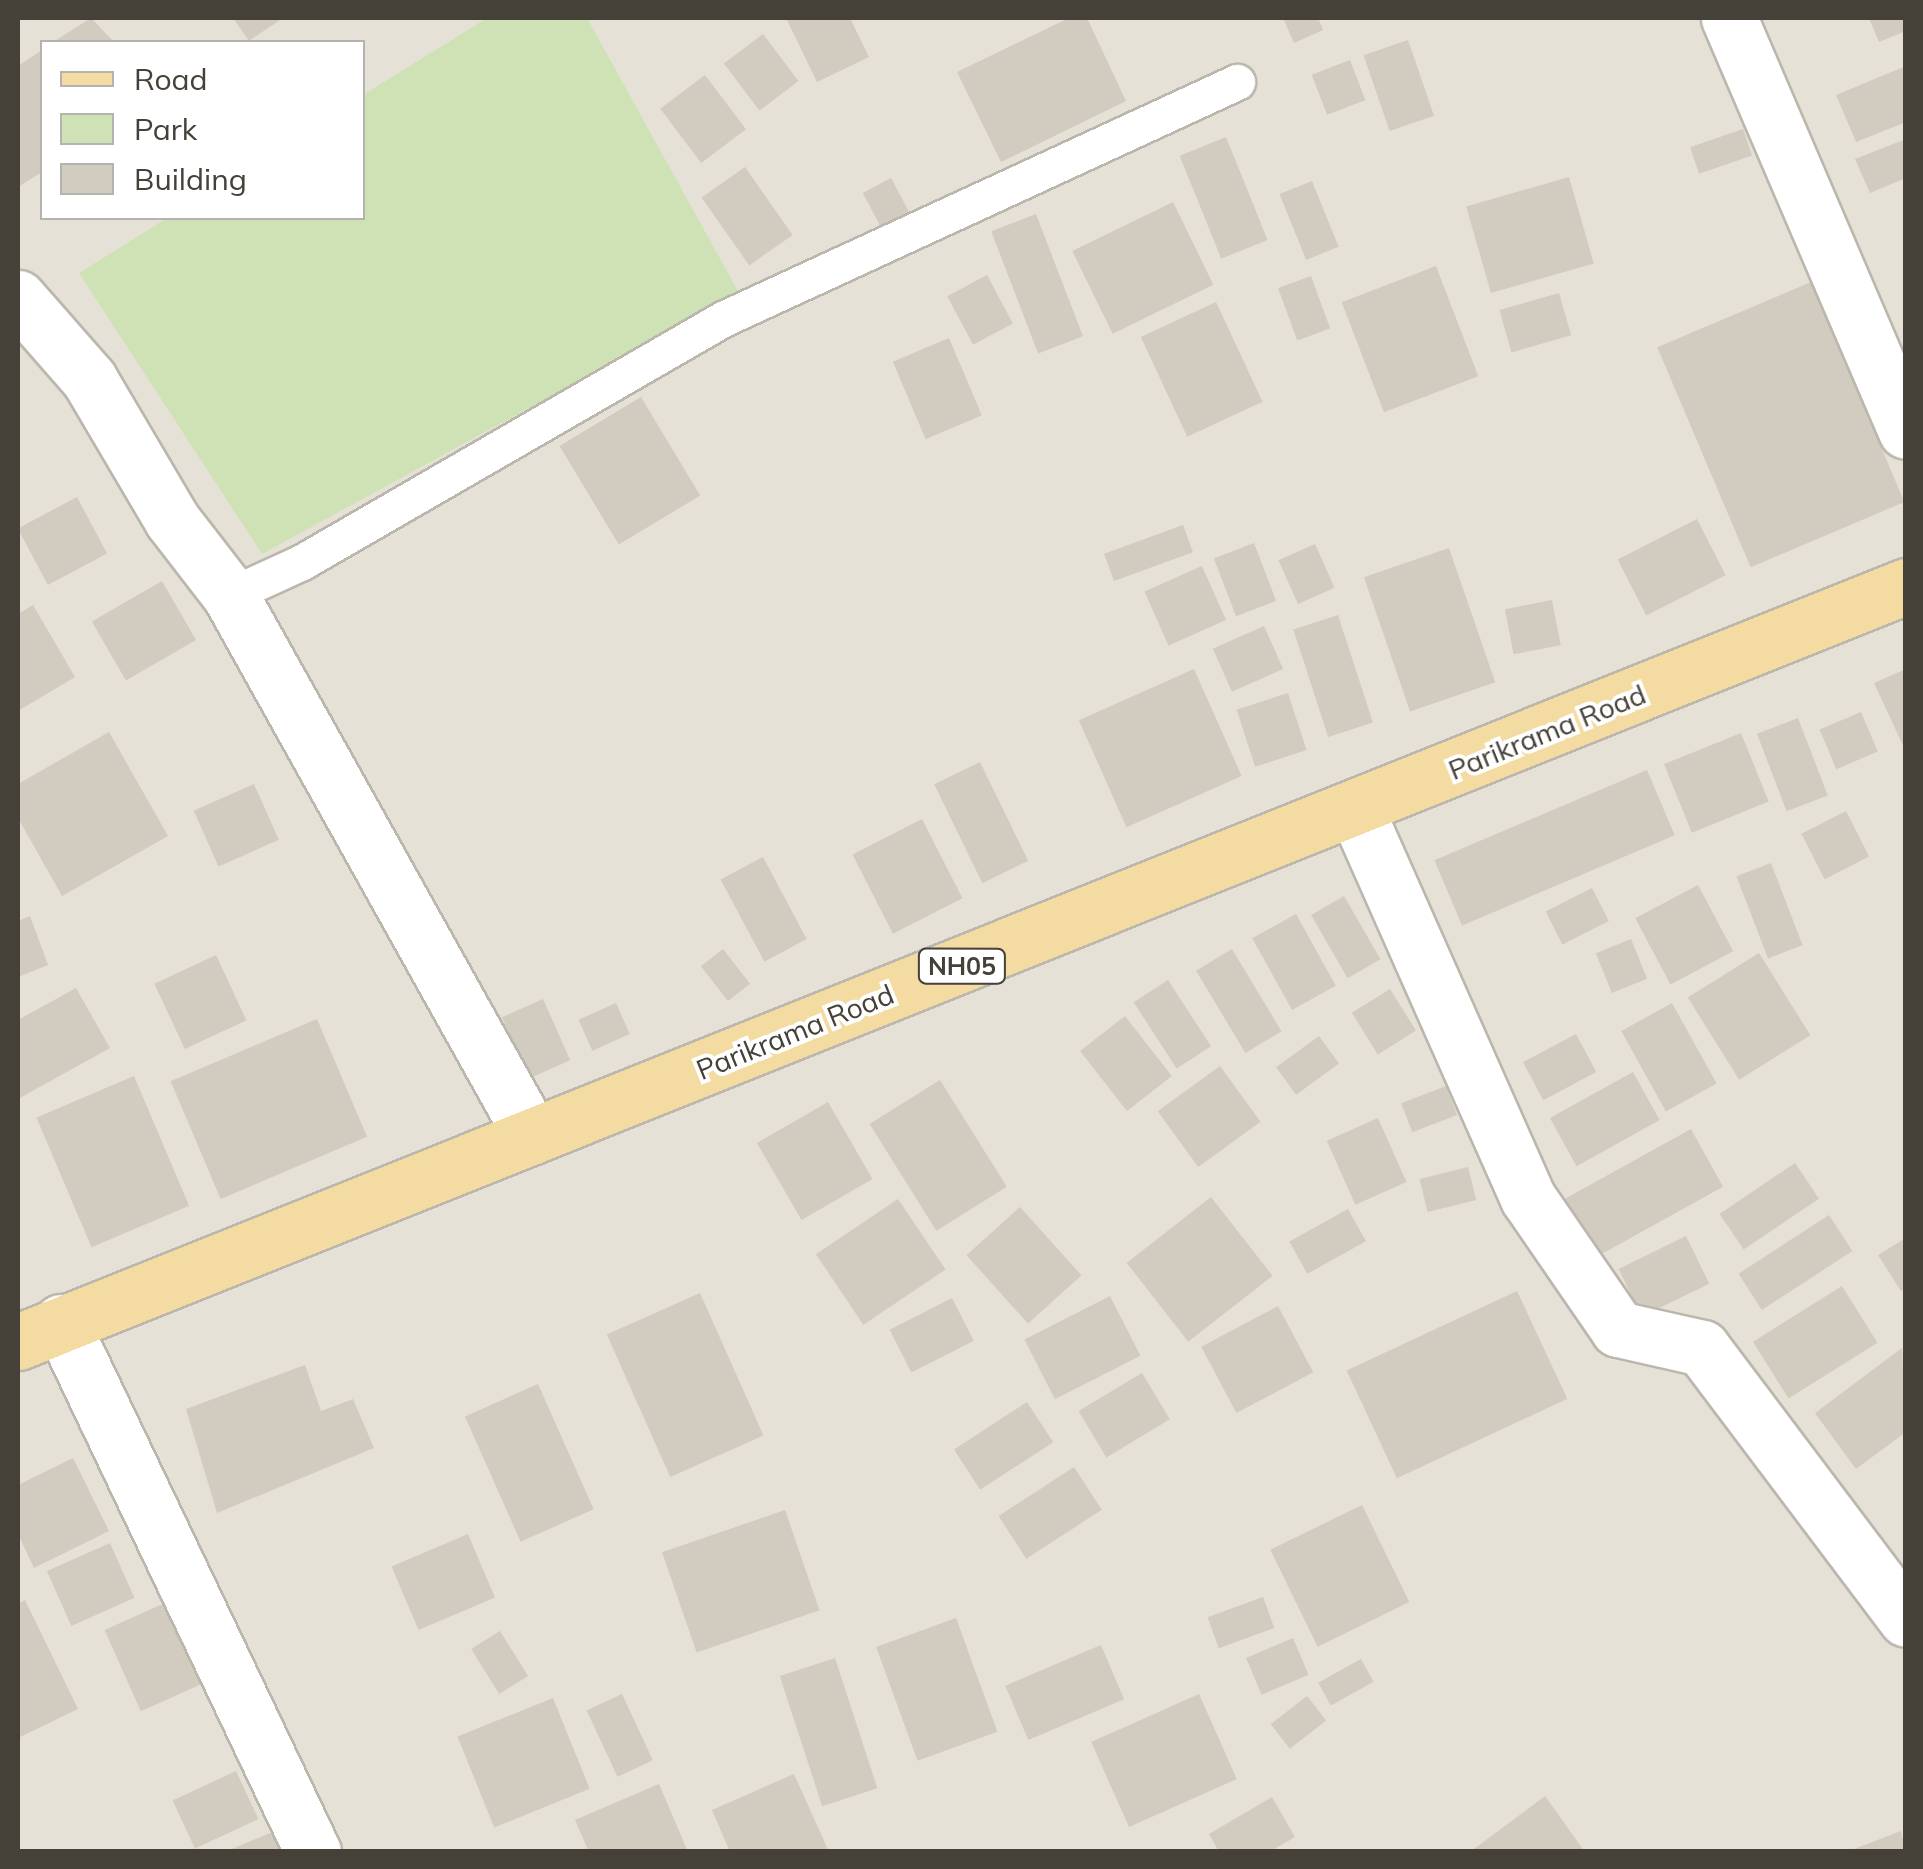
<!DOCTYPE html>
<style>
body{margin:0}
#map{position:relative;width:1923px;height:1869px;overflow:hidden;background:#f2efe8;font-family:Mulish,sans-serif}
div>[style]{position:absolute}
.residential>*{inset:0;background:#e5e1d7}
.green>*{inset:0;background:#cee2b6}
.building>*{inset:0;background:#d2cbbf;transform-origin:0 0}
.roads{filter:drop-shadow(2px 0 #bcb7ac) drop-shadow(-2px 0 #bcb7ac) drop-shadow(0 2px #bcb7ac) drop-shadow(0 -2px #bcb7ac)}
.lane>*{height:35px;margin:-17.5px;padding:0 17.5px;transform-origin:17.5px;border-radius:17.5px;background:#fff}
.street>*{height:55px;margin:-27.5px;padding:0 27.5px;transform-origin:27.5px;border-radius:27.5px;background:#fff}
.primary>*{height:55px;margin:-27.5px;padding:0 27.5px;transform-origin:27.5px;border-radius:27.5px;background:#f3dba1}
span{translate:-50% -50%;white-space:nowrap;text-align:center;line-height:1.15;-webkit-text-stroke:8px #fff;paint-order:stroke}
.shield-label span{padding:2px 8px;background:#fff;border:2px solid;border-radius:8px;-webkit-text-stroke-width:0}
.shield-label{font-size:25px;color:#454038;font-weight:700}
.street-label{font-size:28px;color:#454038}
.frame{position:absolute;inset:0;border:20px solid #454038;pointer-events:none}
.legend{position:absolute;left:40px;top:40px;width:325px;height:180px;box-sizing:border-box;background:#fff;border:2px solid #b5b3af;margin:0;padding:12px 18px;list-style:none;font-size:30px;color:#454038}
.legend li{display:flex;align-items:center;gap:20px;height:50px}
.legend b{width:50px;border:2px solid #b5b3af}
</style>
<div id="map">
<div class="residential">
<i style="clip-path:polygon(evenodd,18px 18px,1905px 18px,1905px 1851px,18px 1851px,18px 18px,42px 42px,362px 42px,362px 218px,42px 218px,42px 42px)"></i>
</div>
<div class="green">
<i style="clip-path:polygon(487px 18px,587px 18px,739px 293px,262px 554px,79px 273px,167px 218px,362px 218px,363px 95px)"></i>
</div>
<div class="building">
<i style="clip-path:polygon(91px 18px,114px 42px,53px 42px)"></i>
<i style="clip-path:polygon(233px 18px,283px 18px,249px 41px)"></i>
<i style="clip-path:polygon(786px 18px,850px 18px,869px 57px,817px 82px)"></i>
<i style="clip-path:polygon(1069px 18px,1087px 18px,1126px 101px,1001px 162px,957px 72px)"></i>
<i style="clip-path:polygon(1283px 18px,1318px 18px,1323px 30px,1294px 43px)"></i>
<i style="clip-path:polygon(1869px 18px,1906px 18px,1906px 31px,1879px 42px)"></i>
<i style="left:763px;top:34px;width:59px;height:49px;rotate:53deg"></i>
<i style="left:1408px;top:40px;width:80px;height:47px;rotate:71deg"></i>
<i style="clip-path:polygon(42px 50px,42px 172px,18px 187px,18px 66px)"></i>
<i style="left:1350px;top:60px;width:43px;height:41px;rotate:69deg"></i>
<i style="clip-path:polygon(1906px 66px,1906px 122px,1856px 142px,1836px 95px)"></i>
<i style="left:705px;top:75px;width:68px;height:56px;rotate:53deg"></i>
<i style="left:1743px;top:129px;width:28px;height:56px;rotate:71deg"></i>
<i style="left:1226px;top:137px;width:111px;height:50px;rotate:68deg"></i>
<i style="clip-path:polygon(1906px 139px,1906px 178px,1870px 193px,1855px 159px)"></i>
<i style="left:745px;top:167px;width:83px;height:53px;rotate:55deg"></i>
<i style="left:1569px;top:177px;width:90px;height:107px;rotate:74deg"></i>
<i style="left:891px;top:178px;width:38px;height:32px;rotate:62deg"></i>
<i style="left:1312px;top:181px;width:71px;height:35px;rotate:68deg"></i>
<i style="left:1173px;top:202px;width:92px;height:112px;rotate:64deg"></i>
<i style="left:1036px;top:214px;width:131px;height:48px;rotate:69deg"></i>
<i style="left:1436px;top:266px;width:118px;height:101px;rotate:69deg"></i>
<i style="left:987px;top:275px;width:55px;height:45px;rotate:62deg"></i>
<i style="left:1311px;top:276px;width:56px;height:35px;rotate:70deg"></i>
<i style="left:1811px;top:282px;width:239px;height:167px;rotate:67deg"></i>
<i style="left:1559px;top:293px;width:44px;height:62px;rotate:74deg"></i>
<i style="left:1216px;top:302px;width:110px;height:83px;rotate:65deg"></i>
<i style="left:949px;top:338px;width:84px;height:61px;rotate:67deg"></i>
<i style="left:641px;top:397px;width:115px;height:95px;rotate:59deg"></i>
<i style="left:77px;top:497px;width:64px;height:67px;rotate:62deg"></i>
<i style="left:1697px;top:519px;width:63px;height:89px;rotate:63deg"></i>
<i style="left:1183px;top:525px;width:29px;height:84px;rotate:70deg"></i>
<i style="left:1254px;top:543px;width:62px;height:43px;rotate:69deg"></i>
<i style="left:1315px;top:544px;width:48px;height:40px;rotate:66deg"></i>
<i style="left:1449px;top:548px;width:142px;height:90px;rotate:71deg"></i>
<i style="left:1202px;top:566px;width:59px;height:63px;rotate:66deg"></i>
<i style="left:162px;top:581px;width:68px;height:81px;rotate:60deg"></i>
<i style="left:1552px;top:600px;width:46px;height:48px;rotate:79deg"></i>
<i style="clip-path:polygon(33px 605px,75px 677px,18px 711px,18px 614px)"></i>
<i style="left:1338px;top:615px;width:113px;height:47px;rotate:72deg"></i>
<i style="left:1264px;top:626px;width:47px;height:56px;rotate:66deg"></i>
<i style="left:1194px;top:669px;width:117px;height:126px;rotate:66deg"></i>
<i style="clip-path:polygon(1906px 669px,1906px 752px,1874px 683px)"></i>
<i style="left:1288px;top:693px;width:60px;height:54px;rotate:72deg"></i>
<i style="left:1861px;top:712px;width:43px;height:45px;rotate:67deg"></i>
<i style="left:1798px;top:718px;width:83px;height:44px;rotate:69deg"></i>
<i style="clip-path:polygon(109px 732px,168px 836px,62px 896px,18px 818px,18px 784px)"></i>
<i style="left:1741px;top:733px;width:74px;height:83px;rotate:68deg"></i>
<i style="left:980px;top:762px;width:110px;height:51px;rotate:64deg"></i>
<i style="left:1647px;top:770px;width:71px;height:231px;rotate:67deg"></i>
<i style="left:254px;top:784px;width:61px;height:66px;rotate:66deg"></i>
<i style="left:1846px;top:811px;width:51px;height:50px;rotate:63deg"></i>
<i style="left:922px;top:819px;width:89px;height:78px;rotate:63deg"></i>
<i style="left:763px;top:857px;width:93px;height:48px;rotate:62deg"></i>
<i style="left:1771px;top:863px;width:88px;height:37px;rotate:69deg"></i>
<i style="left:1698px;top:885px;width:75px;height:71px;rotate:62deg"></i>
<i style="left:1592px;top:888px;width:37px;height:52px;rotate:63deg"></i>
<i style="left:1344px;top:896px;width:73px;height:38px;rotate:60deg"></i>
<i style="left:1296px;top:914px;width:82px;height:50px;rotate:61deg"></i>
<i style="clip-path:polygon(30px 916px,48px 965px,18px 977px,18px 921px)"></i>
<i style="left:1631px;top:939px;width:43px;height:38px;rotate:68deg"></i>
<i style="left:723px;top:949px;width:44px;height:28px;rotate:52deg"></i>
<i style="left:1232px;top:949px;width:96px;height:42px;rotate:59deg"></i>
<i style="left:1759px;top:953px;width:97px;height:84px;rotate:58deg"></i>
<i style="left:216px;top:955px;width:72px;height:68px;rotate:65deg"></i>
<i style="left:1168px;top:980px;width:79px;height:41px;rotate:57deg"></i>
<i style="clip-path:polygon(76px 988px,110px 1048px,18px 1099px,18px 1020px)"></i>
<i style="left:1390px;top:989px;width:49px;height:45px;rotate:58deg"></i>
<i style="left:543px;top:999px;width:67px;height:45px;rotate:66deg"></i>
<i style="left:616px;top:1003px;width:34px;height:41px;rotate:66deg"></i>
<i style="left:1672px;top:1003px;width:92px;height:58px;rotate:61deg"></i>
<i style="left:1125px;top:1016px;width:76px;height:57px;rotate:52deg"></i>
<i style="left:317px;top:1019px;width:128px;height:159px;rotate:67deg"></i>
<i style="left:1576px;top:1034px;width:43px;height:60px;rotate:62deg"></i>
<i style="left:1319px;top:1036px;width:34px;height:53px;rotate:54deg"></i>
<i style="left:1220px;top:1066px;width:69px;height:77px;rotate:54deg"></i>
<i style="left:1633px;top:1072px;width:55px;height:95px;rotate:61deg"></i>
<i style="left:134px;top:1076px;width:141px;height:106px;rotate:67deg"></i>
<i style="left:940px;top:1080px;width:126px;height:83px;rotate:58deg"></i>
<i style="left:1446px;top:1086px;width:31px;height:48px;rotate:69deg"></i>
<i style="left:828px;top:1102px;width:89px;height:82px;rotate:60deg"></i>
<i style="left:1378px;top:1118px;width:70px;height:56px;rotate:66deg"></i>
<i style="left:1691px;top:1129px;width:66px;height:144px;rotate:61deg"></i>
<i style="left:1795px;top:1163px;width:43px;height:91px;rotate:56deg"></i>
<i style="left:1468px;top:1167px;width:34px;height:50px;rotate:76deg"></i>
<i style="left:1211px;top:1197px;width:100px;height:107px;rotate:52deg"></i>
<i style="left:898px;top:1199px;width:85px;height:99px;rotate:56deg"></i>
<i style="left:1020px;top:1207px;width:92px;height:72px;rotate:48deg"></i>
<i style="left:1348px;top:1209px;width:37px;height:67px;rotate:61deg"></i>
<i style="left:1829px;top:1215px;width:43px;height:108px;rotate:57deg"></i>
<i style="left:1686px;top:1236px;width:53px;height:75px;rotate:64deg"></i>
<i style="clip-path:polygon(1906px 1238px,1906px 1288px,1901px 1291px,1878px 1255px)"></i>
<i style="left:1842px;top:1286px;width:67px;height:105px;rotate:58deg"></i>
<i style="left:1517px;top:1291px;width:119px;height:188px;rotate:65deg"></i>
<i style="left:700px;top:1293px;width:156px;height:102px;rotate:66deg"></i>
<i style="left:1110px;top:1296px;width:67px;height:96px;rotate:63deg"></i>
<i style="left:952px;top:1298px;width:48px;height:70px;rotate:63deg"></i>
<i style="left:1278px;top:1306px;width:75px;height:87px;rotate:62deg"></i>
<i style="clip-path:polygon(1902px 1348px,1906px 1432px,1856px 1469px,1815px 1413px)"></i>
<i style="clip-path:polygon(305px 1365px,321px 1411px,353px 1399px,374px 1448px,217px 1513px,186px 1409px)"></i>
<i style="left:1142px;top:1373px;width:54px;height:74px;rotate:59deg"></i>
<i style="left:538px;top:1384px;width:137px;height:80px;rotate:66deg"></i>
<i style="left:1027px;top:1402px;width:48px;height:87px;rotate:57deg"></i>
<i style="clip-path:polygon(73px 1458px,109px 1531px,34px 1568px,18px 1534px,18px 1485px)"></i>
<i style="left:1074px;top:1467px;width:51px;height:90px;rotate:57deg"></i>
<i style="left:1362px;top:1505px;width:108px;height:102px;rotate:64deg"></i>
<i style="left:785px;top:1510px;width:106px;height:130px;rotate:71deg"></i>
<i style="left:468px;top:1534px;width:69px;height:83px;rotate:67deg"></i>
<i style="left:110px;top:1543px;width:60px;height:69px;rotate:66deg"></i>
<i style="left:1263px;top:1597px;width:33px;height:59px;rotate:70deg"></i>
<i style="left:174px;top:1599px;width:89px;height:76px;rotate:66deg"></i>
<i style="clip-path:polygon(25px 1600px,78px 1709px,20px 1737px,18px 1604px)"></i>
<i style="left:956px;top:1618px;width:121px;height:85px;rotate:70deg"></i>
<i style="left:500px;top:1631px;width:53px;height:34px;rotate:58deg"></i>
<i style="left:1293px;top:1638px;width:40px;height:51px;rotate:67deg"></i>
<i style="left:1101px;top:1645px;width:59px;height:104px;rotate:67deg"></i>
<i style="left:835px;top:1658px;width:137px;height:58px;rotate:72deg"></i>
<i style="left:1361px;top:1659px;width:26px;height:49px;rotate:61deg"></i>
<i style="left:622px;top:1694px;width:73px;height:39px;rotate:65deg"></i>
<i style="left:1199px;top:1694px;width:93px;height:118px;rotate:66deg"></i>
<i style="left:1307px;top:1696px;width:31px;height:46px;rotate:52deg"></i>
<i style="left:553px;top:1698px;width:98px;height:103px;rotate:68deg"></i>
<i style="left:236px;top:1771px;width:53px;height:70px;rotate:65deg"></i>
<i style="clip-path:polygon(794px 1774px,829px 1852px,730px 1852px,712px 1810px)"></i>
<i style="clip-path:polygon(659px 1784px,688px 1852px,589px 1852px,575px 1820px)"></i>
<i style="clip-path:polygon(1545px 1796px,1585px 1852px,1470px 1852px)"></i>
<i style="clip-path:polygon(1272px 1797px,1295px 1837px,1269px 1852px,1219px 1852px,1209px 1834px)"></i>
<i style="clip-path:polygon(282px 1828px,292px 1851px,227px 1851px)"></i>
<i style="clip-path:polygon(1901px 1831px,1906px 1852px,1849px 1852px,1849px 1851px)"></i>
</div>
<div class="roads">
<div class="lane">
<i style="left:230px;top:595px;width:79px;rotate:-24.6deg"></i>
<i style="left:302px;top:562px;width:488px;rotate:-30deg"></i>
<i style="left:725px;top:318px;width:564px;rotate:-24.75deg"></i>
</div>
<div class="street">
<i style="left:1729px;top:18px;width:449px;rotate:66.8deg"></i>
<i style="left:18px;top:298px;width:108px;rotate:48.8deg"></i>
<i style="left:89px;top:379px;width:164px;rotate:59.5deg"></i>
<i style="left:172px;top:520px;width:95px;rotate:52.3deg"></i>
<i style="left:230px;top:595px;width:620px;rotate:60.83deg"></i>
<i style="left:1356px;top:810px;width:424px;rotate:66.1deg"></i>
<i style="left:1528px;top:1198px;width:159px;rotate:55.5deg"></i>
<i style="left:1618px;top:1329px;width:86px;rotate:12.7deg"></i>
<i style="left:1702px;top:1348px;width:339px;rotate:53deg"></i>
<i style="left:61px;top:1322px;width:587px;rotate:64.57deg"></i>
</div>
<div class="primary">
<i style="left:18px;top:1342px;width:2034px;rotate:-21.82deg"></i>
</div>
</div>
<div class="shield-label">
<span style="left:962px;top:966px">NH05</span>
</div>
<div class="street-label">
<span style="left:1547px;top:732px;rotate:-22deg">Parikrama Road</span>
<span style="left:795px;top:1032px;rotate:-22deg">Parikrama Road</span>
</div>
<div class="frame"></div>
<ul class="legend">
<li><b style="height:12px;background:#f3dba1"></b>Road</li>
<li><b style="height:28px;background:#cee2b6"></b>Park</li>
<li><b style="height:28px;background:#d2cbbf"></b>Building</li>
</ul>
</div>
